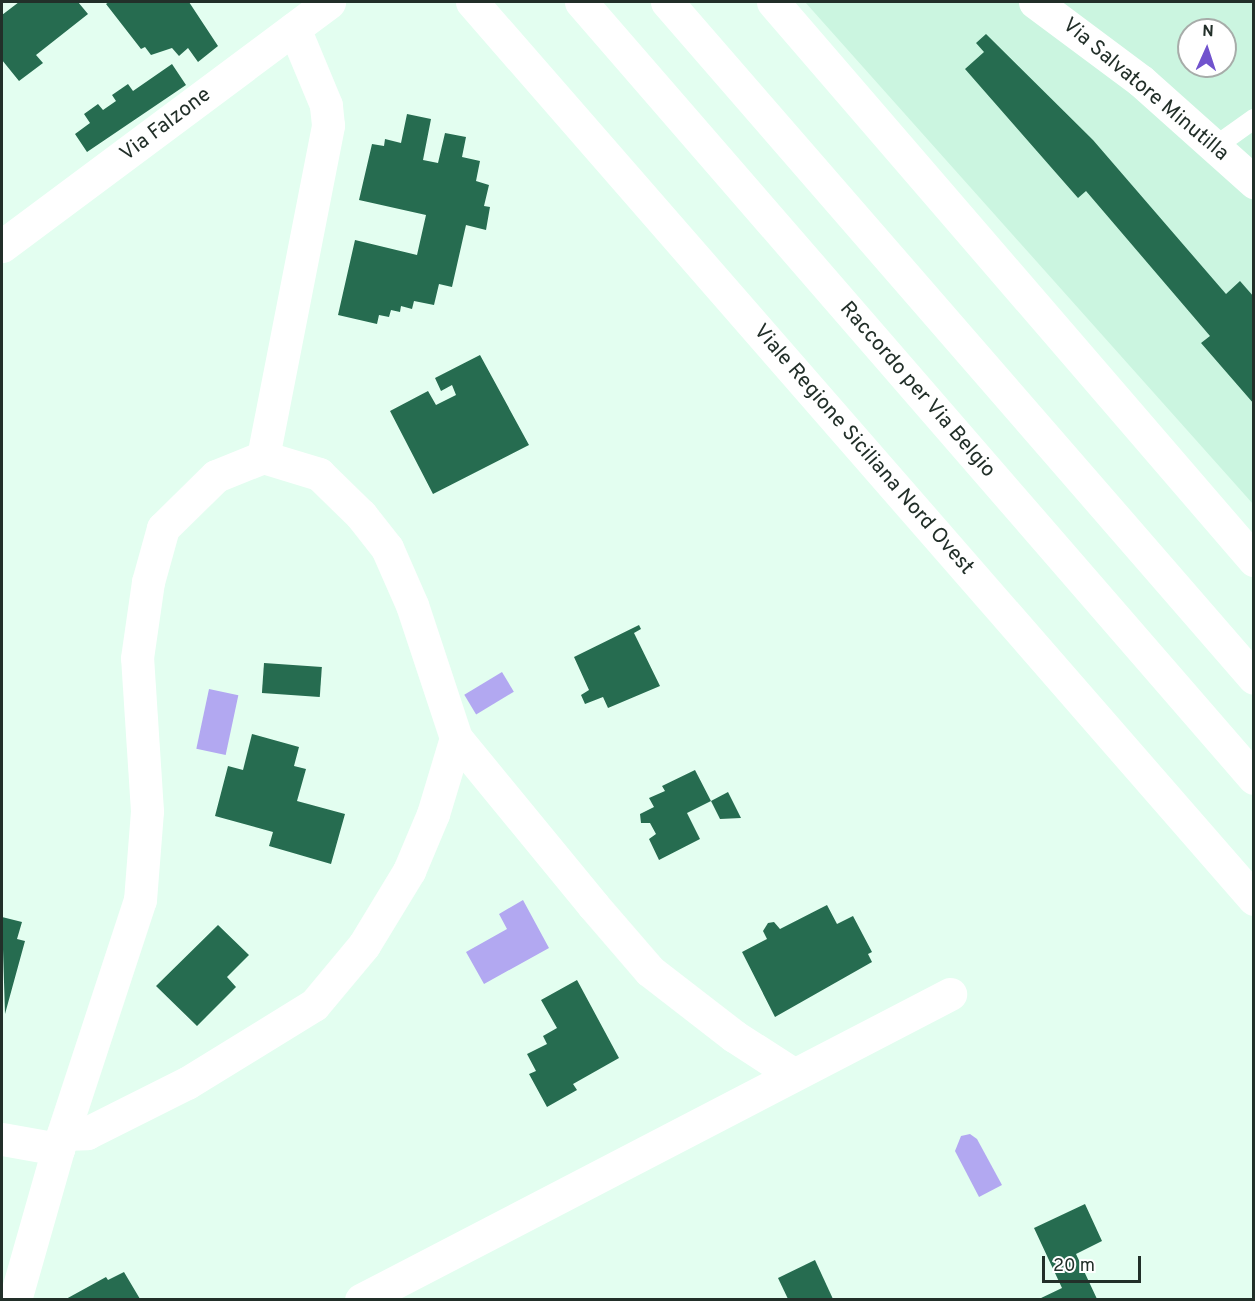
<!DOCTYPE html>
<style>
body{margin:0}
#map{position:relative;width:1255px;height:1301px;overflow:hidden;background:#e3fef0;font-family:Overpass,sans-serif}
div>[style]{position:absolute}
.built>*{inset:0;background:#cbf5e0}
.water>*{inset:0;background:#b2a8f1;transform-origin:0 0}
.building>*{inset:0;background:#266c50;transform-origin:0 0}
.service>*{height:20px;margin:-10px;padding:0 10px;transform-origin:10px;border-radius:10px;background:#fff}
.minor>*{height:33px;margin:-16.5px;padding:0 16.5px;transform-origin:16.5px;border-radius:16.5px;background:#fff}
.tertiary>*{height:33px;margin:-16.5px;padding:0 16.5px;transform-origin:16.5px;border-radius:16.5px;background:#fff}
.motorway>*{height:33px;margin:-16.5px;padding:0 16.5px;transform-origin:16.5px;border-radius:16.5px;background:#fff}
span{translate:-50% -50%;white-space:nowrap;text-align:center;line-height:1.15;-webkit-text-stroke:6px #fff;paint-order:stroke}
.street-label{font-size:21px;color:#222f29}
.frame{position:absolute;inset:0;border:3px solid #222f29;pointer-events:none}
.north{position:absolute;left:1177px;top:18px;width:60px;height:60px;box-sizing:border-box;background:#fff;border:2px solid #a7aca9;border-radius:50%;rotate:3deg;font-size:16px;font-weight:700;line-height:24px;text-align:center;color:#222f29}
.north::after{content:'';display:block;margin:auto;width:21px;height:27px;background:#7153cd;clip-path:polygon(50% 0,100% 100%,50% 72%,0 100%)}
.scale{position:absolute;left:1042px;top:1256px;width:99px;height:27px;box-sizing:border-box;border:3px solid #222f29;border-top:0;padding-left:8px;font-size:18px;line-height:21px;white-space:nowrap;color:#222f29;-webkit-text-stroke:4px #fff;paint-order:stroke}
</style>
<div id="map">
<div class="built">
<i style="clip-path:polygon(evenodd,805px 2px,1253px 2px,1253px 504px,805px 2px,1189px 30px,1225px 30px,1225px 66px,1189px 66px,1189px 30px)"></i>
</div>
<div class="water">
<i style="left:502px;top:672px;width:23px;height:44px;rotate:59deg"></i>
<i style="left:209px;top:689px;width:30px;height:61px;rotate:12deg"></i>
<i style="clip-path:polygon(523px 900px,549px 948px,484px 984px,466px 952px,507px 929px,499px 914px)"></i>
<i style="clip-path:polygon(961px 1136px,970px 1134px,977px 1139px,1002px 1185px,979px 1197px,955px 1151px)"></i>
</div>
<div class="building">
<i style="clip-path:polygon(19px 2px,78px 2px,88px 14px,36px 55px,43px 63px,19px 81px,2px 60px,2px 15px)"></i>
<i style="clip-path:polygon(109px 2px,189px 2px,218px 46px,198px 62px,188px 48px,179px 56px,172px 48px,151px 55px,145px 47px,141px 49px,106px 4px)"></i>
<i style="clip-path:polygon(986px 34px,1093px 140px,1226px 294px,1240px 281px,1254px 297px,1254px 404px,1201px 343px,1210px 336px,1086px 191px,1078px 198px,965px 69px,984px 52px,976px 43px)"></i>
<i style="clip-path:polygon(172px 64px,186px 85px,87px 152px,75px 134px,90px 123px,84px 114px,98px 104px,103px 110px,116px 101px,112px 95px,128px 84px,133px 91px)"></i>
<i style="clip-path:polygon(407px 114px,431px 119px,423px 160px,438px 163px,445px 133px,466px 137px,462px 157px,480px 161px,476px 181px,489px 185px,484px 206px,490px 207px,486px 230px,466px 225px,452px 287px,439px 284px,434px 305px,414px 301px,412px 309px,401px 306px,400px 312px,391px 310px,389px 317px,379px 315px,377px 324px,338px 315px,355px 240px,417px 255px,426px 215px,359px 200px,372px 144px,384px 146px,385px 139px,401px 143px)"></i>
<i style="clip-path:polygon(480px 355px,529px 445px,433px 494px,390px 411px,428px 391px,436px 405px,456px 395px,452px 385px,441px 391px,435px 378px)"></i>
<i style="clip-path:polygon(639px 625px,641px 629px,634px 633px,660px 686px,608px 708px,603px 697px,585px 704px,581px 695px,589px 690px,574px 657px)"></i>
<i style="left:264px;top:663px;width:58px;height:30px;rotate:4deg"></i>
<i style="clip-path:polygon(252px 734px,299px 747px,294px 766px,306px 769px,297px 801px,345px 814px,331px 864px,269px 846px,273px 832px,215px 816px,228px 766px,243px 770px)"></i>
<i style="clip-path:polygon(695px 770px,711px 801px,687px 813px,700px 839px,659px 860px,649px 839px,656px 834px,650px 823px,641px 823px,640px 814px,654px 807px,649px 798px,665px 791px,662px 786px)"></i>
<i style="clip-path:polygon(728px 792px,741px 818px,720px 819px,711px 801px)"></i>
<i style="clip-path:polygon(827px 905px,837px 924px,853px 916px,872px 952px,868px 954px,872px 962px,775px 1017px,742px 952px,767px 939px,763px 931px,768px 923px,774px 922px,780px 929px)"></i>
<i style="clip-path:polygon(2px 917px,22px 922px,17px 939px,25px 941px,5px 1014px)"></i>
<i style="clip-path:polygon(218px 925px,249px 955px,227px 977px,236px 987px,197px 1026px,156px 986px)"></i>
<i style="clip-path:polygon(577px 980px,619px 1058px,573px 1084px,577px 1090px,547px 1107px,529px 1074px,536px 1071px,527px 1054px,547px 1044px,543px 1036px,557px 1028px,541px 1000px)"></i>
<i style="clip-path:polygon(1085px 1204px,1102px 1241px,1076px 1254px,1097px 1299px,1039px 1299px,1062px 1288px,1034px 1228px)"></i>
<i style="clip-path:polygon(815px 1260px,833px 1299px,788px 1299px,778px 1278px)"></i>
<i style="clip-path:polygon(124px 1272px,140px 1299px,66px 1299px,106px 1277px,108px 1280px)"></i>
</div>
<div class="service">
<i style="left:1216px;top:146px;width:47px;rotate:-35.4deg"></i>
</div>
<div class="minor">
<i style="left:1035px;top:2px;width:132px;rotate:36.7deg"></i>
<i style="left:1141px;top:81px;width:152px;rotate:41.8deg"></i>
<i style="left:2px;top:246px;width:408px;rotate:-36.7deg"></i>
<i style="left:263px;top:457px;width:338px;rotate:-78.9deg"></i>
<i style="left:328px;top:125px;width:20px;rotate:-96deg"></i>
<i style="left:326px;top:105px;width:83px;rotate:-112.6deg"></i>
<i style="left:63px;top:1134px;width:24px;rotate:-2deg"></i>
<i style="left:87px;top:1133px;width:112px;rotate:-26.6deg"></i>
<i style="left:187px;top:1083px;width:149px;rotate:-31.6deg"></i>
<i style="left:314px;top:1005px;width:78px;rotate:-50.2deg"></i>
<i style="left:364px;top:945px;width:87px;rotate:-58.7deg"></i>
<i style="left:409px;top:871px;width:62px;rotate:-67.2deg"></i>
<i style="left:433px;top:814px;width:79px;rotate:-73.2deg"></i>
<i style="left:2px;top:1139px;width:57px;rotate:10.1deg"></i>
<i style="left:15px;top:1300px;width:157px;rotate:-74.1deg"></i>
<i style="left:58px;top:1149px;width:262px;rotate:-71.8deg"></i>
<i style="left:140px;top:900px;width:89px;rotate:-85.5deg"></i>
<i style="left:147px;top:811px;width:153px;rotate:-93.7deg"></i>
<i style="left:137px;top:658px;width:77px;rotate:-81.8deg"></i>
<i style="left:148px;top:582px;width:56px;rotate:-74.5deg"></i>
<i style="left:163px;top:528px;width:74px;rotate:-44.5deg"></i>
<i style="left:216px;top:476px;width:51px;rotate:-22deg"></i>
<i style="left:263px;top:457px;width:59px;rotate:16.9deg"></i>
<i style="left:319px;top:474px;width:59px;rotate:44.3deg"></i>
<i style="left:361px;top:515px;width:42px;rotate:51.8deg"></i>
<i style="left:387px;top:548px;width:62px;rotate:66.3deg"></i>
<i style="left:412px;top:605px;width:140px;rotate:71.7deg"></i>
<i style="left:456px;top:738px;width:216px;rotate:50.6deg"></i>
<i style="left:593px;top:905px;width:87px;rotate:49.2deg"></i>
<i style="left:650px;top:971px;width:106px;rotate:37.7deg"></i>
<i style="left:734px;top:1036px;width:70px;rotate:32.8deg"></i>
<i style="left:361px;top:1300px;width:664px;rotate:-27.45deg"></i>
</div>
<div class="tertiary">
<i style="left:472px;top:2px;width:1190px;rotate:48.92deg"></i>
<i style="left:773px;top:2px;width:737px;rotate:49.24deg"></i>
</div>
<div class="motorway">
<i style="left:581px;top:2px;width:1027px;rotate:49.07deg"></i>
<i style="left:667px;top:2px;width:895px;rotate:49.03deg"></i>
</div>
<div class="street-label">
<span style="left:1145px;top:90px;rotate:40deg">Via Salvatore Minutilla</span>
<span style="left:166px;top:125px;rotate:-37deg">Via Falzone</span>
<span style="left:917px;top:390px;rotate:49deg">Raccordo per Via Belgio</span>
<span style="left:863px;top:450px;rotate:49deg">Viale Regione Siciliana Nord Ovest</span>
</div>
<div class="frame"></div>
<div class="north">N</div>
<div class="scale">20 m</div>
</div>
